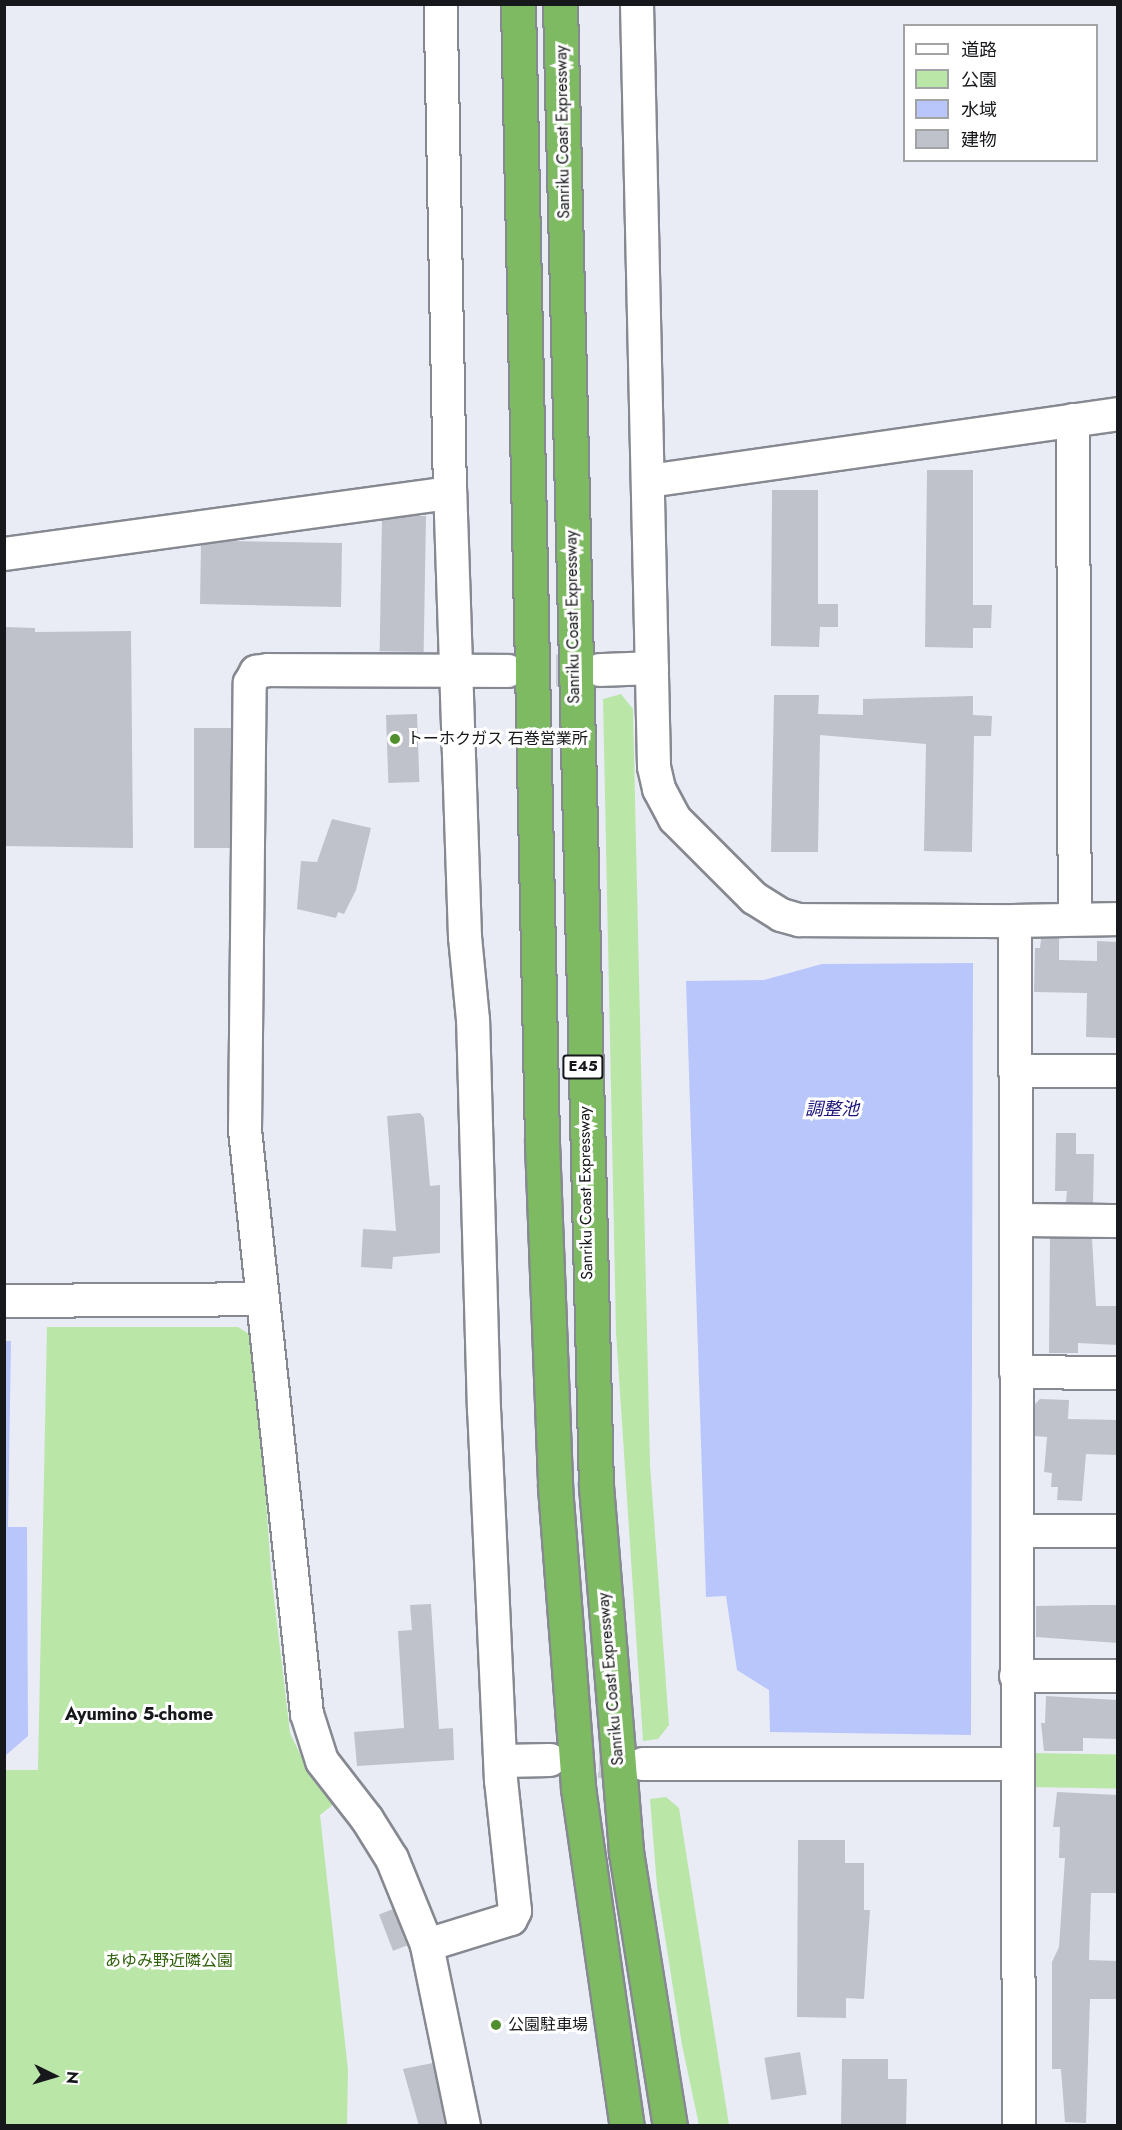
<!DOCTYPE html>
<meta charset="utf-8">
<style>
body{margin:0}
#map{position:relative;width:1122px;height:2130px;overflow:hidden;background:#e9ecf5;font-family:Jost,"Noto Sans JP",sans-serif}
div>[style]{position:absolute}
.green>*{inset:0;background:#bae6a7;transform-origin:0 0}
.water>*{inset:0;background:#b9c6fc}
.building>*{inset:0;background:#bfc2ca;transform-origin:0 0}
.minor-tunnel>*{height:32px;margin-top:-16px;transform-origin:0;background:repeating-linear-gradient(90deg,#caccd4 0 32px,transparent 0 48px)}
.roads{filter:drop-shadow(2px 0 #878991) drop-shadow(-2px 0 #878991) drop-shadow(0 2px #878991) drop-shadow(0 -2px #878991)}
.minor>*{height:32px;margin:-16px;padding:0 16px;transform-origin:16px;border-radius:16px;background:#fff}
.highway>*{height:33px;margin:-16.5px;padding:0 16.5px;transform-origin:16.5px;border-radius:16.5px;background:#7eba62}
.dots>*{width:16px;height:16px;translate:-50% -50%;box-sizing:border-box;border:3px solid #fff;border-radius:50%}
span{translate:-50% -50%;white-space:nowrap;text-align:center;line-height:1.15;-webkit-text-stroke:6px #fff;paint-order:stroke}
.shield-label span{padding:2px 4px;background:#fff;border:2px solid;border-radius:4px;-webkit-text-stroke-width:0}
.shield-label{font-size:15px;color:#17181b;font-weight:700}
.street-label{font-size:16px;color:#17181b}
.poi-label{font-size:16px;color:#17181b}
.left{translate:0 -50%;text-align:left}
.park-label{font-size:16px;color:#2d6007}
.water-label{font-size:18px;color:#1d1579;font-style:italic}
.neighbourhood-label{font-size:18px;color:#17181b;font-weight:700}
.frame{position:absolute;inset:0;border:6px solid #17181b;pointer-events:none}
.legend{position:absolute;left:903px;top:24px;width:195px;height:138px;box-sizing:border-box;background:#fff;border:2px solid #a2a3a4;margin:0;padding:8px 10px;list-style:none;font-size:18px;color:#17181b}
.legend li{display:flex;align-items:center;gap:12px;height:30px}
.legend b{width:30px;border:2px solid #a2a3a4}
.north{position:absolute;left:24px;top:2046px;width:60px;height:60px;-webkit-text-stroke:4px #fff;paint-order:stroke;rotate:95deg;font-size:16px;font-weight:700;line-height:24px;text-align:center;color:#17181b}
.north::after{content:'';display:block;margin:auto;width:21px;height:27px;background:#17181b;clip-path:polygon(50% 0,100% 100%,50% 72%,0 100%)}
</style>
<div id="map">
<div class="green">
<i style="clip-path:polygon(621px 694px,633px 709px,650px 1465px,669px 1725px,658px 1739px,643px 1741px,616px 1332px,603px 699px)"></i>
<i style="clip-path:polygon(47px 1327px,238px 1327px,255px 1338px,271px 1573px,290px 1733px,301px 1756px,335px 1803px,320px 1815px,348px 2070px,347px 2125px,5px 2125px,4px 1770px,38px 1770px)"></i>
<i style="left:1029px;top:1753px;width:88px;height:34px;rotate:1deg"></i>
<i style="clip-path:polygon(666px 1797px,679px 1808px,729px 2125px,699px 2125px,682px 2045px,657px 1886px,650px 1799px)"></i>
</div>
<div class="water">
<i style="clip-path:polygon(973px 963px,971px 1735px,770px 1732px,769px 1690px,737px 1670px,726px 1596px,706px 1597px,686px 981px,764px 980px,822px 964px)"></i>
<i style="clip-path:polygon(5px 1341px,11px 1341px,8px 1527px,27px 1527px,28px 1736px,5px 1756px)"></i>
</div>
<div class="building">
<i style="clip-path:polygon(927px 470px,973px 470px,973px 605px,992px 605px,991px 628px,973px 628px,973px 648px,925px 647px)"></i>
<i style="clip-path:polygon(772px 490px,818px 490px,818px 604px,838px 604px,838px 627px,820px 627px,819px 647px,771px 646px)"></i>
<i style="left:426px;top:516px;width:136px;height:44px;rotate:91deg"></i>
<i style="clip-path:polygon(231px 541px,342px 543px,341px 607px,200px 604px,201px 545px)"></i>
<i style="clip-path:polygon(4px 627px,35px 628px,35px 632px,131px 631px,133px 848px,4px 846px)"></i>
<i style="clip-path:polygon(774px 695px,819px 695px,818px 714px,863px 715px,863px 699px,973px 696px,973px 715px,992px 716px,991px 736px,974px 736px,972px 852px,924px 851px,926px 744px,820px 735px,818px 852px,771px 852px)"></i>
<i style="left:417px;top:714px;width:68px;height:31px;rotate:88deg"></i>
<i style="left:194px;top:728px;width:37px;height:120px"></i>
<i style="clip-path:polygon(332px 819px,371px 828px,356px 890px,344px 914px,338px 912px,336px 918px,297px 909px,301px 861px,317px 862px)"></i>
<i style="clip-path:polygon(1059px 938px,1059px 960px,1097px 961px,1097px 941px,1118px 942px,1117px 1038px,1086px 1037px,1087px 993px,1034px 992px,1035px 948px,1040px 948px,1041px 939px)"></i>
<i style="clip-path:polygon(420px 1113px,424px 1118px,430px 1186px,440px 1185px,440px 1253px,393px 1257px,392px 1269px,361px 1267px,363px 1229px,396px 1231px,387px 1116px)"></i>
<i style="clip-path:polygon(1056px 1133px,1076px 1133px,1076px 1154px,1094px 1154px,1093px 1203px,1066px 1202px,1067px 1191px,1055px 1191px)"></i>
<i style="clip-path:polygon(1050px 1238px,1092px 1239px,1096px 1306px,1118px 1306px,1118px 1345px,1078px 1343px,1078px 1353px,1049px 1353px)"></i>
<i style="clip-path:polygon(1040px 1399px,1069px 1400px,1068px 1419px,1118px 1420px,1118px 1455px,1086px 1454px,1082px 1501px,1057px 1500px,1058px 1487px,1051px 1487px,1052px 1473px,1044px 1472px,1047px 1437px,1035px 1436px,1035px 1404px)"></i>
<i style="clip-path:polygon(431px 1604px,439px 1729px,453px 1728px,454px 1760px,357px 1766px,354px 1732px,404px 1728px,398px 1631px,412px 1630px,410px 1605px)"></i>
<i style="clip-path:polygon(1089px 1605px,1118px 1605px,1118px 1643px,1036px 1637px,1036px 1606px)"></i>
<i style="clip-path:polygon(1046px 1696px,1118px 1700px,1118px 1739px,1083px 1738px,1083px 1751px,1044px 1751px,1041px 1723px,1045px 1723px)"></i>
<i style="clip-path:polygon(1057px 1792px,1118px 1795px,1118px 1893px,1091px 1893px,1089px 1960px,1118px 1961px,1118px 1999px,1090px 1999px,1086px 2123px,1065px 2122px,1061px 2069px,1052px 2069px,1052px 1962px,1059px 1947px,1065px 1858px,1059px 1858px,1060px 1827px,1053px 1827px)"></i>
<i style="clip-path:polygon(798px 1840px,845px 1840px,845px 1863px,864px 1863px,864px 1910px,870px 1910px,864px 1999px,846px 1998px,846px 2018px,797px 2017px)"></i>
<i style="left:393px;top:1909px;width:39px;height:15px;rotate:69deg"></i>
<i style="left:800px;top:2052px;width:43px;height:36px;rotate:81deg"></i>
<i style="clip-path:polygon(842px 2059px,888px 2059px,888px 2079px,907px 2079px,906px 2126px,841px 2126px)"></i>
<i style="clip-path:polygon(433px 2063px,446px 2126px,419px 2126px,403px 2069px)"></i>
</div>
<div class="minor-tunnel">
<i style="left:508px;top:671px;width:92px;rotate:-0.6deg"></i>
<i style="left:551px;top:1760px;width:92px;rotate:2.5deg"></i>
</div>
<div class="roads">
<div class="minor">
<i style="left:637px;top:4px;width:763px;rotate:88.72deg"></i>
<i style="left:654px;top:767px;width:23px;rotate:77deg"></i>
<i style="left:659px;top:789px;width:34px;rotate:62deg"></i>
<i style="left:675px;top:819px;width:112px;rotate:45deg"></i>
<i style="left:754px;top:898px;width:32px;rotate:32deg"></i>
<i style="left:781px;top:915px;width:19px;rotate:16deg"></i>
<i style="left:799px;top:920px;width:216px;rotate:0.3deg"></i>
<i style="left:1015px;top:921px;width:1205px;rotate:89.81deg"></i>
<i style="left:1073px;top:420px;width:499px;rotate:89.8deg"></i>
<i style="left:649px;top:481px;width:474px;rotate:-8.1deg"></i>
<i style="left:4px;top:554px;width:450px;rotate:-7.8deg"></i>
<i style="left:600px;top:670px;width:52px;rotate:-2.2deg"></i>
<i style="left:1015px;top:921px;width:103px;rotate:-1.1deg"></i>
<i style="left:1015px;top:1071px;width:103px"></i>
<i style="left:1017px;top:1220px;width:101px;rotate:0.6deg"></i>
<i style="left:4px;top:1301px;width:258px;rotate:-0.4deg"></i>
<i style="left:1016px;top:1372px;width:102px;rotate:0.6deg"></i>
<i style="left:1017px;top:1531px;width:101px"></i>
<i style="left:1016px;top:1676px;width:102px"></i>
<i style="left:502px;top:1761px;width:48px;rotate:-1.2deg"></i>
<i style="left:643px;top:1764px;width:373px"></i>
<i style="left:427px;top:1945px;width:88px;rotate:-17.2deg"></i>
<i style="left:511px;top:1919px;width:9px;rotate:-63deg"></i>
<i style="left:515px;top:1911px;width:131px;rotate:-96.1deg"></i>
<i style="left:501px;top:1781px;width:370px;rotate:-92.6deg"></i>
<i style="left:484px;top:1411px;width:391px;rotate:-91.6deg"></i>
<i style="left:473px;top:1020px;width:83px;rotate:-95.5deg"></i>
<i style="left:465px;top:937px;width:444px;rotate:-91.9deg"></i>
<i style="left:450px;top:493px;width:489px;rotate:-91.1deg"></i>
<i style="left:464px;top:2126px;width:185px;rotate:-101.6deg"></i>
<i style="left:427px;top:1945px;width:93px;rotate:-112.1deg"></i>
<i style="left:392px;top:1859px;width:47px;rotate:-122deg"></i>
<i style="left:367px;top:1819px;width:73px;rotate:-127.8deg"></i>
<i style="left:322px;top:1761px;width:49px;rotate:-107.7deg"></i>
<i style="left:307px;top:1714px;width:587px;rotate:-96.06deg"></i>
<i style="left:245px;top:1130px;width:447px;rotate:-89.4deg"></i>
<i style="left:250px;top:683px;width:13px;rotate:-61deg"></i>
<i style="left:256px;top:672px;width:12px;rotate:-9deg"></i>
<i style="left:268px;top:670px;width:240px;rotate:0.2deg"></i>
</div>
<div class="highway">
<i style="left:518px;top:4px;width:1139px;rotate:88.79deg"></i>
<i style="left:542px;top:1143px;width:344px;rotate:87.8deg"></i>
<i style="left:555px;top:1487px;width:302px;rotate:85.6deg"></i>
<i style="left:578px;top:1788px;width:342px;rotate:81.8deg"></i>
<i style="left:560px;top:4px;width:1482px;rotate:88.61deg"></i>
<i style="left:596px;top:1486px;width:367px;rotate:85.3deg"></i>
<i style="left:626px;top:1852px;width:278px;rotate:80.9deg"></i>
</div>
</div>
<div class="dots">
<i style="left:395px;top:739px;background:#508e2e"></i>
<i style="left:496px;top:2025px;background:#508e2e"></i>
</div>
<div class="shield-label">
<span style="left:583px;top:1067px">E45</span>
</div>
<div class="street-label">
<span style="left:563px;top:132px;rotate:-91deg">Sanriku Coast Expressway</span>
<span style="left:573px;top:617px;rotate:-91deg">Sanriku Coast Expressway</span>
<span style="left:586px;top:1193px;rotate:-91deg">Sanriku Coast Expressway</span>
<span style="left:611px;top:1679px;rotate:-95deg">Sanriku Coast Expressway</span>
</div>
<div class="poi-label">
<span class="left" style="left:407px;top:739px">トーホクガス 石巻営業所</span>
<span class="left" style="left:508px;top:2025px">公園駐車場</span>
</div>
<div class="park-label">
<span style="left:169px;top:1961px">あゆみ野近隣公園</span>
</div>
<div class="water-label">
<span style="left:832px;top:1109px">調整池</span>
</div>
<div class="neighbourhood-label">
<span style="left:139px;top:1714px">Ayumino 5-chome</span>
</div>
<div class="frame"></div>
<ul class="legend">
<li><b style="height:8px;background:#fff"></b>道路</li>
<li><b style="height:16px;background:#bae6a7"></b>公園</li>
<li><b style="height:16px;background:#b9c6fc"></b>水域</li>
<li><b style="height:16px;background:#bfc2ca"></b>建物</li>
</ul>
<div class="north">N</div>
</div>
